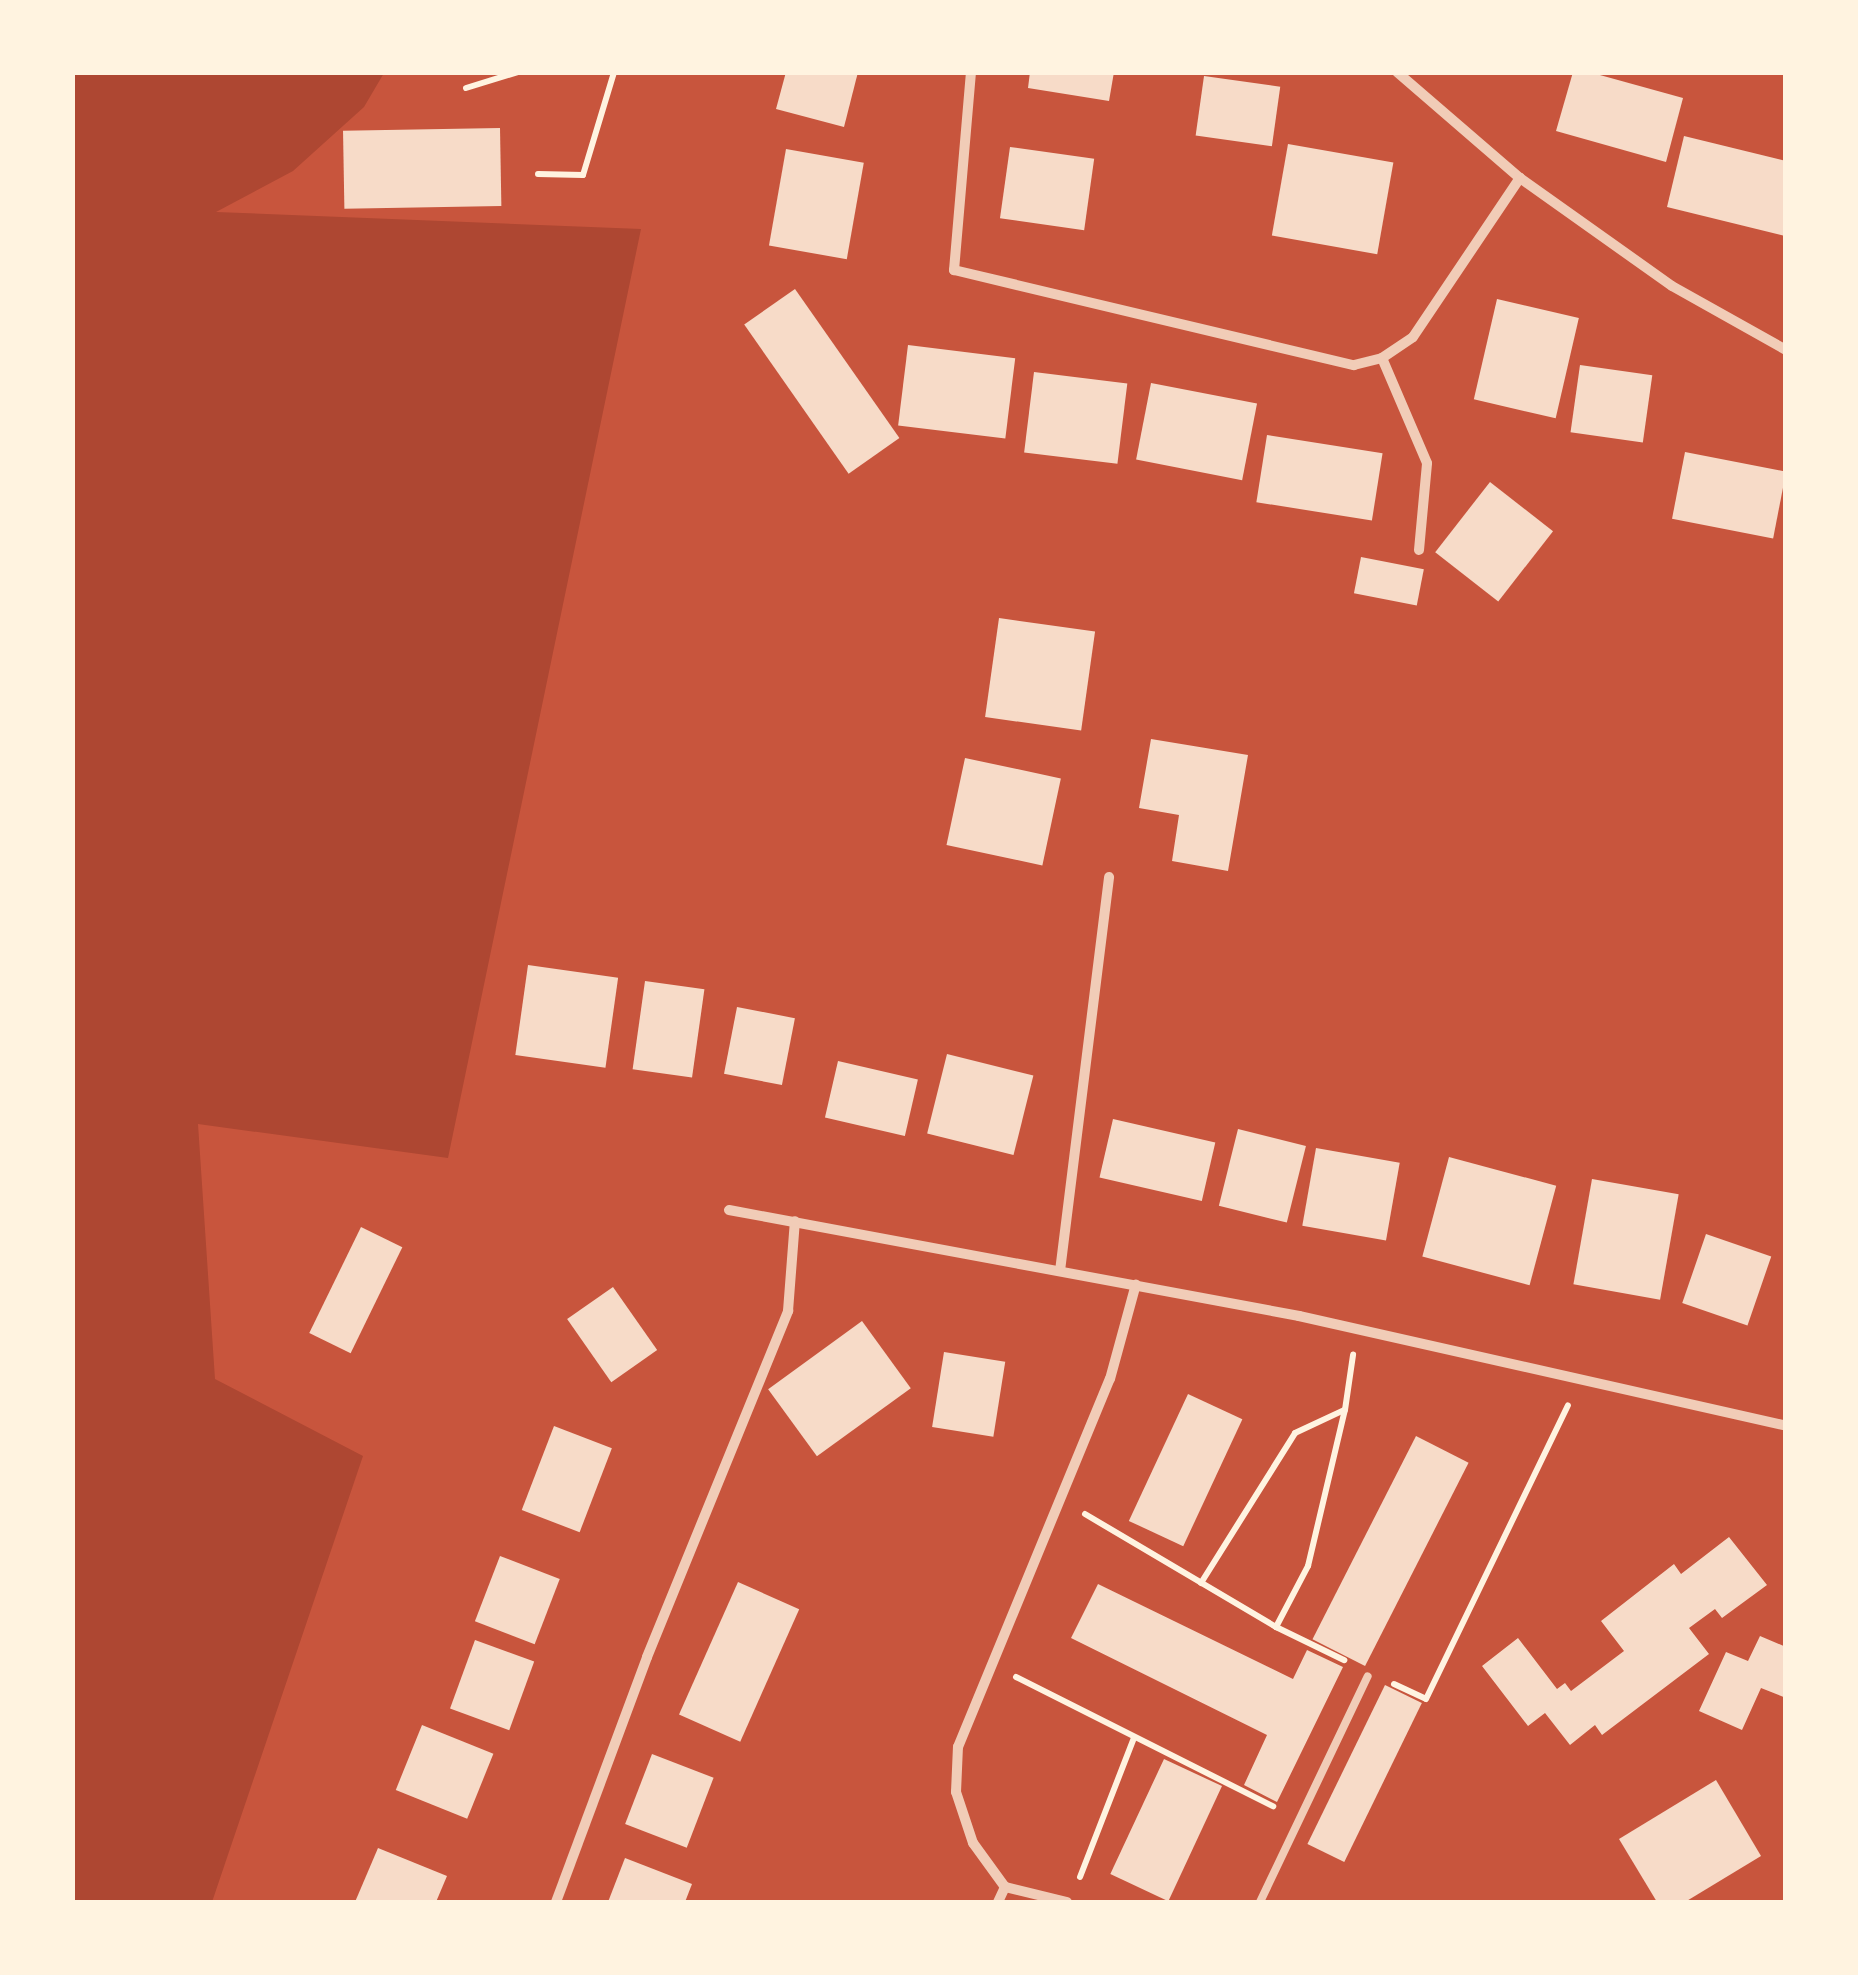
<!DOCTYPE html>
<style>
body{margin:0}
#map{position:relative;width:1858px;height:1975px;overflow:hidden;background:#c8553d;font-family:Commissioner,sans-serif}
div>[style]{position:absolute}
.green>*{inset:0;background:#ae4732}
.building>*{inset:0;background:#f7dbc8;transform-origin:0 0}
.path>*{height:6px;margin:-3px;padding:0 3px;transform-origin:3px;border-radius:3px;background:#fff3e0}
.service>*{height:8px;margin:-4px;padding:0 4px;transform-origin:4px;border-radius:4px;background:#f1ccb7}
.minor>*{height:10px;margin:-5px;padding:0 5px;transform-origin:5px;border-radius:5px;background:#f1ccb7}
span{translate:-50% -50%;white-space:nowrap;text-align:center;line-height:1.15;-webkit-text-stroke:10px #fff3e0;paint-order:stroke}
.frame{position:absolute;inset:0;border:75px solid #fff3e0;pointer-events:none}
</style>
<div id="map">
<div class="green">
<i style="clip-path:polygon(72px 73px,384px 73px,364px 107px,293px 171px,216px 212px,641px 229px,448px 1158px,198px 1124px,215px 1379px,363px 1456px,212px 1902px,73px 1902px)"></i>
</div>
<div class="building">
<i style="clip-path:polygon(786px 72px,858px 72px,844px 127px,776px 109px)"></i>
<i style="clip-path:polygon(1030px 72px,1114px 72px,1109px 101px,1028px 88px)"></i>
<i style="clip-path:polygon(1573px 72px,1589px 72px,1683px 98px,1666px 162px,1556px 131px)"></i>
<i style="left:1204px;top:76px;width:77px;height:60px;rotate:8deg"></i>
<i style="left:500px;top:128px;width:78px;height:157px;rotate:89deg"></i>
<i style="clip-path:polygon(1684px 136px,1786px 161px,1785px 236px,1667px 207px)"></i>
<i style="left:1288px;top:144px;width:107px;height:93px;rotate:10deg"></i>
<i style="left:1010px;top:147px;width:85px;height:72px;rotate:8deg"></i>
<i style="left:786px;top:149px;width:79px;height:98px;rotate:10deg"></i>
<i style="left:795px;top:289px;width:182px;height:62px;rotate:55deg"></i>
<i style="left:1497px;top:299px;width:84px;height:103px;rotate:13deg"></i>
<i style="left:908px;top:345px;width:108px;height:81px;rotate:7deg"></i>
<i style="left:1580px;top:365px;width:73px;height:68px;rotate:8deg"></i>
<i style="left:1034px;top:372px;width:94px;height:81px;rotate:7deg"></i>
<i style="left:1151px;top:383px;width:108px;height:78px;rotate:11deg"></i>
<i style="left:1267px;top:435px;width:117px;height:68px;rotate:9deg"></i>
<i style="left:1685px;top:452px;width:103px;height:68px;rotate:11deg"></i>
<i style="left:1490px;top:482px;width:80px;height:89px;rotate:38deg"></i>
<i style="left:1361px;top:557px;width:64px;height:37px;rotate:11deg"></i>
<i style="left:999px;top:618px;width:97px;height:100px;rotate:8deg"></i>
<i style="clip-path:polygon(1151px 739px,1248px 755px,1228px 871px,1172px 861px,1179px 815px,1139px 808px)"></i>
<i style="left:965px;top:758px;width:98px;height:89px;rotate:12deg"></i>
<i style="left:528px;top:965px;width:91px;height:91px;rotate:8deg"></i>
<i style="left:645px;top:981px;width:60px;height:89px;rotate:8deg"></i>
<i style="left:737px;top:1007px;width:59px;height:68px;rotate:11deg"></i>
<i style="left:947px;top:1054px;width:89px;height:82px;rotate:14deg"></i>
<i style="left:838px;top:1061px;width:82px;height:58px;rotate:13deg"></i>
<i style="left:1113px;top:1119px;width:105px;height:60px;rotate:13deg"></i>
<i style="left:1238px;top:1129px;width:70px;height:79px;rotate:14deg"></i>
<i style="left:1316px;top:1148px;width:85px;height:79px;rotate:10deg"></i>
<i style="left:1449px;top:1157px;width:111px;height:103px;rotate:15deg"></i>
<i style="left:1592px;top:1179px;width:88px;height:107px;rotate:10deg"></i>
<i style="left:361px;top:1227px;width:46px;height:118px;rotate:26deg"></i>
<i style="left:1706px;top:1234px;width:69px;height:73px;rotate:19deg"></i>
<i style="left:613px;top:1287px;width:77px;height:56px;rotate:55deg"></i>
<i style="left:862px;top:1321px;width:83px;height:116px;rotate:54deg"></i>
<i style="left:944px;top:1352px;width:62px;height:76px;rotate:9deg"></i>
<i style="left:1188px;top:1394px;width:60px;height:140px;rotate:25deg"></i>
<i style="left:554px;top:1426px;width:62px;height:90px;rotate:21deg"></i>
<i style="left:1416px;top:1436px;width:59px;height:228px;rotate:27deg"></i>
<i style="clip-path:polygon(1729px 1537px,1767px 1585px,1722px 1618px,1715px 1609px,1689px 1628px,1709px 1654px,1602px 1735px,1595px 1725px,1570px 1745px,1545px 1713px,1528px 1726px,1482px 1666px,1518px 1638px,1557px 1689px,1565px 1683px,1571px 1691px,1624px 1651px,1601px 1621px,1674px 1564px,1681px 1574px)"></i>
<i style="left:500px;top:1556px;width:64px;height:70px;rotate:21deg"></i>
<i style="left:738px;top:1582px;width:67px;height:145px;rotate:24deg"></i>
<i style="clip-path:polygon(1098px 1584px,1293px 1679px,1307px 1650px,1343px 1667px,1277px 1802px,1244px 1785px,1267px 1735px,1071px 1638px)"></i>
<i style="clip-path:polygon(1760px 1636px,1786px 1647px,1786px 1698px,1761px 1688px,1742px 1730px,1699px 1711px,1726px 1652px,1748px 1661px)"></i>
<i style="left:475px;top:1640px;width:63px;height:73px;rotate:20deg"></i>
<i style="left:1385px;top:1685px;width:41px;height:177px;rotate:26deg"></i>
<i style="left:422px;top:1725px;width:77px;height:70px;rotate:22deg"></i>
<i style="left:652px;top:1754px;width:66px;height:75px;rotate:21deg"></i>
<i style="left:1164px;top:1759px;width:64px;height:127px;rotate:25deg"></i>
<i style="clip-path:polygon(1716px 1780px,1761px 1856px,1685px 1902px,1657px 1902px,1619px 1839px)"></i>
<i style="clip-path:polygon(378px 1848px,447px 1876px,436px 1902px,355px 1902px)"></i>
<i style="clip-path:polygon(625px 1858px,692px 1884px,685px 1902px,608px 1902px)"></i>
</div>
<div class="path">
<i style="left:466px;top:88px;width:54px;rotate:-17.1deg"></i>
<i style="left:538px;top:174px;width:45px;rotate:1.3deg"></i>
<i style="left:583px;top:175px;width:108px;rotate:-73.2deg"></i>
<i style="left:1085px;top:1514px;width:222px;rotate:30.6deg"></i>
<i style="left:1276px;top:1627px;width:76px;rotate:25.9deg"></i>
<i style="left:1201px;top:1583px;width:177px;rotate:-57.9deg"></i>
<i style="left:1295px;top:1433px;width:54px;rotate:-25.1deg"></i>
<i style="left:1276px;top:1627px;width:69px;rotate:-62.3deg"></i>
<i style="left:1308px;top:1566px;width:160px;rotate:-76.7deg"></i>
<i style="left:1345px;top:1410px;width:56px;rotate:-81.7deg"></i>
<i style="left:1016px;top:1677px;width:288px;rotate:26.7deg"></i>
<i style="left:1394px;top:1684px;width:35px;rotate:25deg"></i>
<i style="left:1426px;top:1699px;width:326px;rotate:-64.2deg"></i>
<i style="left:1080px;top:1877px;width:149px;rotate:-68.8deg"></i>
</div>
<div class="service">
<i style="left:1260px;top:1902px;width:250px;rotate:-64.5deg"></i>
</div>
<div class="minor">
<i style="left:971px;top:72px;width:199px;rotate:94.9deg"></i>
<i style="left:954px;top:270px;width:411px;rotate:13.4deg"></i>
<i style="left:1354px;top:365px;width:29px;rotate:-14deg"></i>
<i style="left:1397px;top:72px;width:162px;rotate:40.8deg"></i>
<i style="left:1520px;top:178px;width:186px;rotate:35.4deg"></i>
<i style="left:1672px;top:286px;width:131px;rotate:29.3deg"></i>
<i style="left:1419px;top:550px;width:87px;rotate:-84.7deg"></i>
<i style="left:1427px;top:463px;width:114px;rotate:-113.2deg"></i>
<i style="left:1382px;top:358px;width:37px;rotate:-34deg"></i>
<i style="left:1413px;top:337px;width:192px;rotate:-56.1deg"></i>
<i style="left:729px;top:1210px;width:580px;rotate:10.53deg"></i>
<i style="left:1299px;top:1316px;width:499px;rotate:12.7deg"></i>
<i style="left:1060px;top:1271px;width:397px;rotate:-82.9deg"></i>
<i style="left:556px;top:1902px;width:261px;rotate:-69.6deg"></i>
<i style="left:647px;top:1657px;width:374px;rotate:-67.8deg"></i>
<i style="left:788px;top:1311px;width:90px;rotate:-85.6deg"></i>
<i style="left:998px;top:1902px;width:17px;rotate:-65deg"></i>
<i style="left:1067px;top:1902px;width:64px;rotate:-166.4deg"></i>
<i style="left:1005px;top:1887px;width:54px;rotate:-126deg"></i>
<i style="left:973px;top:1843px;width:54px;rotate:-108.4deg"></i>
<i style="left:956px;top:1792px;width:45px;rotate:-87.5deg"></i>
<i style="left:958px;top:1747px;width:398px;rotate:-67.6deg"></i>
<i style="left:1110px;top:1379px;width:98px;rotate:-74.7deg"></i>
</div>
<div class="frame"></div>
</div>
